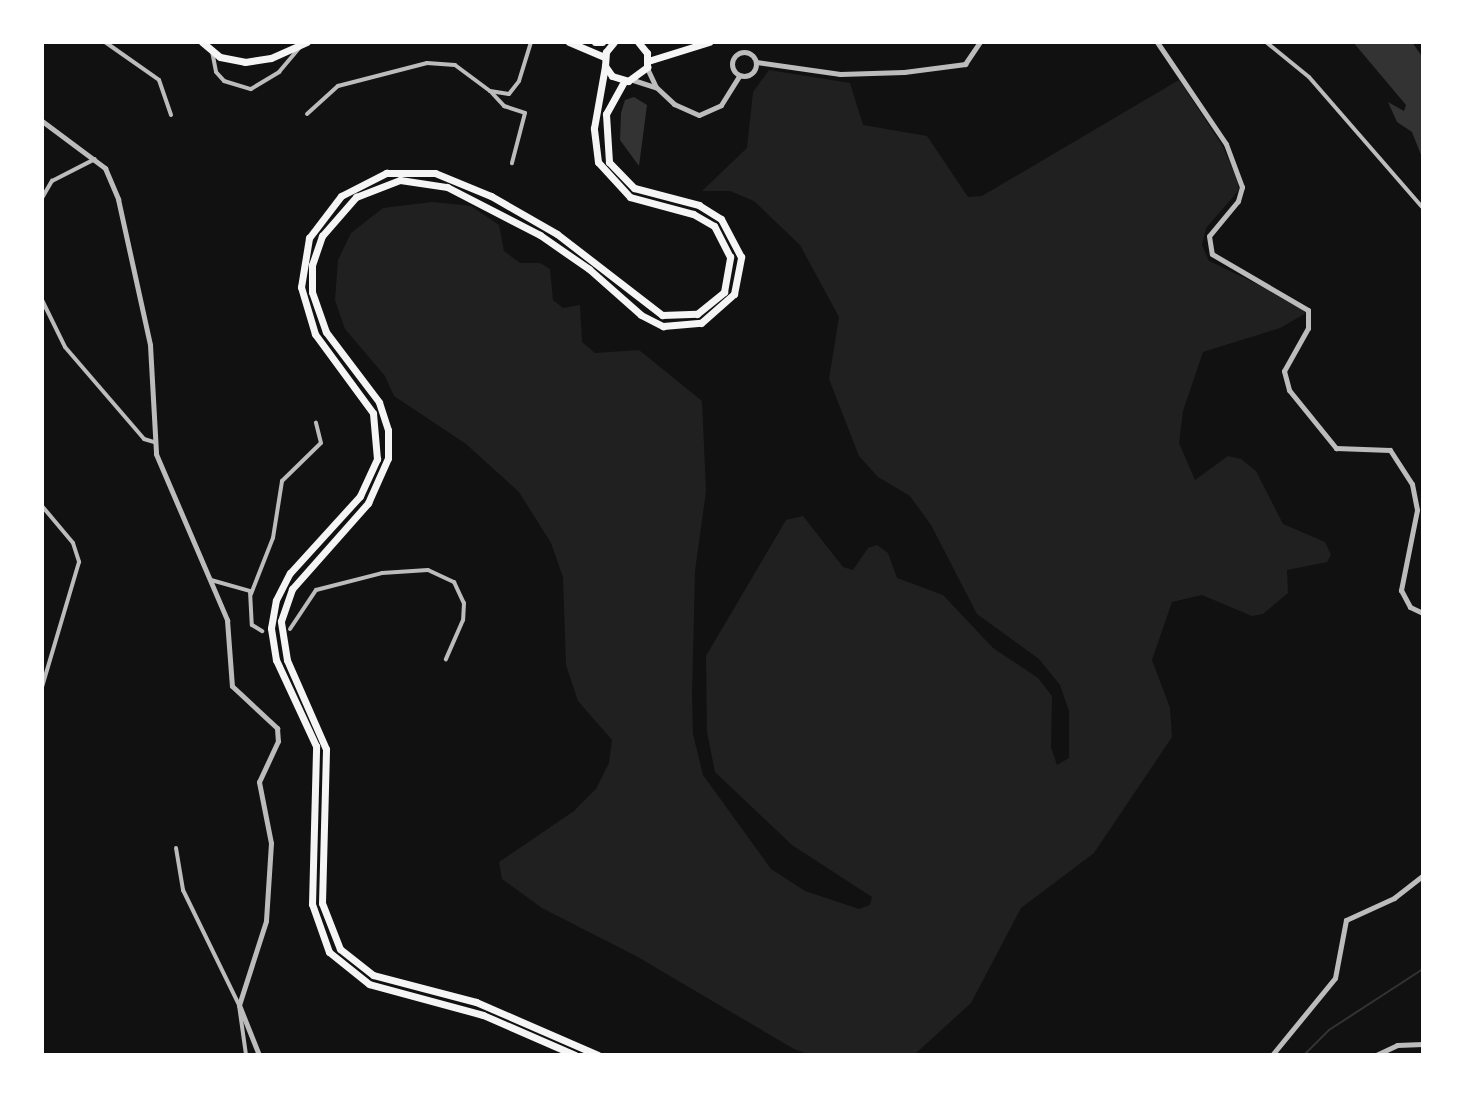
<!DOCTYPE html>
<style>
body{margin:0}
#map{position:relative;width:1465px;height:1097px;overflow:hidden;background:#111;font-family:Merriweather,serif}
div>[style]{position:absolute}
.green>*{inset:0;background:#202020}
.water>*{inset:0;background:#333}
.stream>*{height:2px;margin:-1px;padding:0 1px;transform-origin:1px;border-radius:1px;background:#333}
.minor>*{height:4px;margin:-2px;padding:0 2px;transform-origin:2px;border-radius:2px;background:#bcbcbc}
.tertiary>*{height:5px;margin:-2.5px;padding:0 2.5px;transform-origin:2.5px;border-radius:2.5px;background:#bcbcbc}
.tertiary>.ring{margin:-2.5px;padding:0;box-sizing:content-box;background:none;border:5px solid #bcbcbc;border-radius:50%}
.primary>*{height:7px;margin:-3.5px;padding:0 3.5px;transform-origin:3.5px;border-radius:3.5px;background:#f5f5f5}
span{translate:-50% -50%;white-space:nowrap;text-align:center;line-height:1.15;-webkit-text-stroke:7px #fff;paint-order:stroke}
.frame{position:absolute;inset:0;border:44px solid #fff;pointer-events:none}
</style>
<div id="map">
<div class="green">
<i style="clip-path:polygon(769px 70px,850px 83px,863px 125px,927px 136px,968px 197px,982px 196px,1179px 80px,1222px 145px,1237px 179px,1239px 190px,1206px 228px,1202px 245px,1209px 261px,1295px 302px,1306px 313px,1280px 328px,1203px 352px,1183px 411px,1179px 443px,1195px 480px,1228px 456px,1241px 459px,1256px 471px,1283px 524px,1325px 542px,1331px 555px,1327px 562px,1287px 570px,1288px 593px,1263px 614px,1252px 616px,1202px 595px,1172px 602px,1152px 660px,1170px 708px,1172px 737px,1094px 853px,1021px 908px,971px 1003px,914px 1055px,811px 1055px,794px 1049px,636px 956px,542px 908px,502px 879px,499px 862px,574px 811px,596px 789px,609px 763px,612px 740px,578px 701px,566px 665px,563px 577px,551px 543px,519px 492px,466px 444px,394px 396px,385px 376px,345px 329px,335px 300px,338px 260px,351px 233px,383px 208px,432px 202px,471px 206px,499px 225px,504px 251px,520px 263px,540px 263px,550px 269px,553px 300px,563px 308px,580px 305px,582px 342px,595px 353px,639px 350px,702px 401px,706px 491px,695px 571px,692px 694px,693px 734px,703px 775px,771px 869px,805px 891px,859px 909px,870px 905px,872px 897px,792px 845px,715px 772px,707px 732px,706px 656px,786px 520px,803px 516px,843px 567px,853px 570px,868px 548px,877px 545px,888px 553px,897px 578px,943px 595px,993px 648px,1038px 678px,1052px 696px,1051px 747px,1057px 765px,1069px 758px,1069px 711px,1060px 685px,1039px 659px,977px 614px,931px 525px,910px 496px,878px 477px,859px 456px,829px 379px,839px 317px,800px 245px,754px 201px,730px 191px,702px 191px,747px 148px,753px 92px)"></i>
</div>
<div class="water">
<i style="clip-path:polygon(1353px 42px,1412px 42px,1423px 58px,1423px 160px,1412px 132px,1397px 122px,1388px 102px,1404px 111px,1406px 105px)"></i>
<i style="clip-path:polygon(634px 97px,647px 105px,639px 166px,620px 140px,621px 113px,625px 100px)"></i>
</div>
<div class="stream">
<i style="left:1304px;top:1055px;width:35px;rotate:-45deg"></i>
<i style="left:1329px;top:1030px;width:112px;rotate:-33deg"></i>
</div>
<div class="minor">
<i style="left:105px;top:42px;width:66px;rotate:35.1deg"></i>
<i style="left:159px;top:80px;width:37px;rotate:71deg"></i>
<i style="left:1266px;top:42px;width:55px;rotate:39.1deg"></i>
<i style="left:1309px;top:77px;width:172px;rotate:49deg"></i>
<i style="left:212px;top:51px;width:21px;rotate:79deg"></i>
<i style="left:216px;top:72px;width:12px;rotate:48deg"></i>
<i style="left:224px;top:81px;width:28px;rotate:17deg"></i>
<i style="left:251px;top:89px;width:33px;rotate:-31deg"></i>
<i style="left:279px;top:72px;width:34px;rotate:-50deg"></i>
<i style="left:492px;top:93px;width:18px;rotate:47deg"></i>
<i style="left:504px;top:106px;width:22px;rotate:18deg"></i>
<i style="left:525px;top:113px;width:52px;rotate:104.6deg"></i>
<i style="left:307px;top:114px;width:42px;rotate:-42.1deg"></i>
<i style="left:338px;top:86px;width:92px;rotate:-14.5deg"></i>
<i style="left:427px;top:63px;width:28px;rotate:4deg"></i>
<i style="left:455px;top:65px;width:44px;rotate:36.6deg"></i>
<i style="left:490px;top:91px;width:19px;rotate:9deg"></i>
<i style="left:509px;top:94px;width:16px;rotate:-52deg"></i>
<i style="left:519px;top:81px;width:41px;rotate:-72.9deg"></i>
<i style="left:42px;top:198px;width:20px;rotate:-60deg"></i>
<i style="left:52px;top:181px;width:48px;rotate:-27.1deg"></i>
<i style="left:42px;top:300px;width:52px;rotate:63.9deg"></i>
<i style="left:65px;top:347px;width:121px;rotate:49.3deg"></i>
<i style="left:144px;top:439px;width:10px;rotate:17deg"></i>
<i style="left:42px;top:506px;width:48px;rotate:50deg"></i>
<i style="left:73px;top:543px;width:20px;rotate:72deg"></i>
<i style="left:79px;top:562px;width:130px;rotate:106.5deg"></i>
<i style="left:211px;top:580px;width:41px;rotate:15.8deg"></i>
<i style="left:250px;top:591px;width:34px;rotate:87deg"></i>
<i style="left:252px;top:625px;width:12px;rotate:31deg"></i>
<i style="left:251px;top:594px;width:60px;rotate:-68.6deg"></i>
<i style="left:273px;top:538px;width:58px;rotate:-81deg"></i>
<i style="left:282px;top:481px;width:54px;rotate:-44.3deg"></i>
<i style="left:321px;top:443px;width:21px;rotate:-104deg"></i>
<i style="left:290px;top:629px;width:47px;rotate:-56.3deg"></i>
<i style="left:316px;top:590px;width:68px;rotate:-14.4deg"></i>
<i style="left:382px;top:573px;width:46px;rotate:-3.7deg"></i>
<i style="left:428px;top:570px;width:29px;rotate:25deg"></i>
<i style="left:454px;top:582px;width:23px;rotate:65deg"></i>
<i style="left:464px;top:603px;width:17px;rotate:93deg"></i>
<i style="left:463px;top:620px;width:43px;rotate:113.6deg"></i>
<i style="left:176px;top:848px;width:43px;rotate:80.5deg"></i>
<i style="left:183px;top:890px;width:128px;rotate:64deg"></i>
<i style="left:239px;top:1005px;width:50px;rotate:82deg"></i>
<i style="left:274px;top:1055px;width:19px"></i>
</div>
<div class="tertiary">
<i style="left:1157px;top:42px;width:123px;rotate:55.9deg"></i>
<i style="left:1226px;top:144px;width:46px;rotate:69.6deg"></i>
<i style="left:1242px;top:187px;width:15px;rotate:106deg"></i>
<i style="left:1238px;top:201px;width:45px;rotate:129.6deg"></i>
<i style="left:1209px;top:236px;width:18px;rotate:81deg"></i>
<i style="left:1212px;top:254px;width:111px;rotate:30.3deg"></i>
<i style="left:1308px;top:310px;width:18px;rotate:90deg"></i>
<i style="left:1308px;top:328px;width:49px;rotate:119.2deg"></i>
<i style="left:1284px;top:371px;width:20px;rotate:75deg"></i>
<i style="left:1289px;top:390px;width:75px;rotate:51deg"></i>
<i style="left:1336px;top:448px;width:54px;rotate:2.1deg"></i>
<i style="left:1390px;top:450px;width:40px;rotate:57.1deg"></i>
<i style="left:1412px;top:484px;width:26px;rotate:79deg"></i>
<i style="left:1417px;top:510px;width:82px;rotate:101.3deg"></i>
<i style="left:1401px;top:590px;width:19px;rotate:62deg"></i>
<i style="left:1410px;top:607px;width:14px;rotate:25deg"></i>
<i class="ring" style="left:732px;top:52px;width:19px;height:19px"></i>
<i style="left:756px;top:62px;width:85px;rotate:8.1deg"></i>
<i style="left:840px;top:74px;width:64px;rotate:-1.8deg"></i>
<i style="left:904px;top:72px;width:62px;rotate:-7.5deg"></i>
<i style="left:965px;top:64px;width:27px;rotate:-56deg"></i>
<i style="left:647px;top:68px;width:21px;rotate:65deg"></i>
<i style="left:656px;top:87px;width:25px;rotate:43deg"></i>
<i style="left:674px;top:104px;width:27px;rotate:24deg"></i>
<i style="left:699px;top:115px;width:24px;rotate:-24deg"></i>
<i style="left:721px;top:105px;width:34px;rotate:-58deg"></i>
<i style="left:633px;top:80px;width:23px;rotate:18deg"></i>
<i style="left:42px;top:121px;width:79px;rotate:36.7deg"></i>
<i style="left:105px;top:168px;width:34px;rotate:67deg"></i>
<i style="left:118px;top:199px;width:149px;rotate:77.6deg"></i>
<i style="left:150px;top:345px;width:109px;rotate:86.8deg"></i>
<i style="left:156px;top:454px;width:181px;rotate:66.8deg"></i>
<i style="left:227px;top:620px;width:66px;rotate:85.7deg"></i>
<i style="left:232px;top:686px;width:62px;rotate:43deg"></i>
<i style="left:277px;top:728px;width:13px;rotate:86deg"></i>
<i style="left:278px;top:741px;width:45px;rotate:114.9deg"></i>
<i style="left:259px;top:782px;width:62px;rotate:78.9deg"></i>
<i style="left:271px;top:843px;width:78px;rotate:93.7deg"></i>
<i style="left:266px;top:921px;width:88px;rotate:107.8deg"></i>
<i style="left:239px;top:1005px;width:54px;rotate:68.2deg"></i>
<i style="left:1272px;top:1055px;width:99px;rotate:-50.7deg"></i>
<i style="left:1335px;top:978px;width:59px;rotate:-79.3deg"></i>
<i style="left:1346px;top:920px;width:53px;rotate:-24.6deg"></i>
<i style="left:1394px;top:898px;width:37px;rotate:-38deg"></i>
<i style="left:1376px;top:1055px;width:23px;rotate:-25deg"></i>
<i style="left:1397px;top:1045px;width:26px;rotate:-2deg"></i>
</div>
<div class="primary">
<i style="left:202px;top:42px;width:23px;rotate:40deg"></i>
<i style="left:220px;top:57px;width:25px;rotate:11deg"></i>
<i style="left:245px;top:62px;width:26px;rotate:-9deg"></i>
<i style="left:271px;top:58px;width:39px;rotate:-24deg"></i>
<i style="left:569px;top:42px;width:39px;rotate:23deg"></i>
<i style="left:595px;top:42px;width:7px"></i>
<i style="left:614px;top:42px;width:13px;rotate:129deg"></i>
<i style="left:606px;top:52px;width:14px;rotate:94deg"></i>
<i style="left:605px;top:66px;width:12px;rotate:55deg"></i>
<i style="left:612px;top:76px;width:17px;rotate:17deg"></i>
<i style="left:628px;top:81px;width:24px;rotate:-36deg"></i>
<i style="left:647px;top:67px;width:14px;rotate:-90deg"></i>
<i style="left:647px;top:53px;width:14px;rotate:-129deg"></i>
<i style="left:648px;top:61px;width:64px;rotate:-17.3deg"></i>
<i style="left:575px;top:1055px;width:100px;rotate:-156.5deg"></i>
<i style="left:483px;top:1015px;width:118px;rotate:-164.8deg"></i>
<i style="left:369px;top:984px;width:51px;rotate:-141.3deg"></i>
<i style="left:329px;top:952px;width:51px;rotate:-109.5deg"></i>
<i style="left:312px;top:904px;width:158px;rotate:-88.5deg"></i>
<i style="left:316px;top:746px;width:95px;rotate:-114.9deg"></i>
<i style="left:276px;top:660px;width:32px;rotate:-99deg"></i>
<i style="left:271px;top:628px;width:28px;rotate:-80deg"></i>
<i style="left:276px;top:600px;width:30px;rotate:-63deg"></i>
<i style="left:290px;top:573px;width:104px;rotate:-47.7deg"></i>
<i style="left:360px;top:496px;width:41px;rotate:-65.3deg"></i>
<i style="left:377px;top:459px;width:46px;rotate:-95deg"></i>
<i style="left:373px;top:413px;width:98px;rotate:-126.3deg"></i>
<i style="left:315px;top:334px;width:49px;rotate:-106.6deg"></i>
<i style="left:301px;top:287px;width:50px;rotate:-80.7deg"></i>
<i style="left:309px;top:238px;width:53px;rotate:-52.7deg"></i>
<i style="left:341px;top:196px;width:51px;rotate:-27.1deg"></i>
<i style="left:386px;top:173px;width:49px"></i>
<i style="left:435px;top:173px;width:61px;rotate:22.3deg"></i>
<i style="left:491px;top:196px;width:76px;rotate:29.9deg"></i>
<i style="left:557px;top:234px;width:133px;rotate:37.6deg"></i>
<i style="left:662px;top:315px;width:35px;rotate:-2deg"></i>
<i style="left:697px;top:314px;width:35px;rotate:-39deg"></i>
<i style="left:724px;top:292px;width:36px;rotate:-80deg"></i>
<i style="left:730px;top:257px;width:35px;rotate:-117deg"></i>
<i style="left:714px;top:226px;width:24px;rotate:-150deg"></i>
<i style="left:693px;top:214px;width:65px;rotate:-164.9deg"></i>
<i style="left:630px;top:197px;width:47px;rotate:-132.4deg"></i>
<i style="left:598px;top:162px;width:34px;rotate:-97deg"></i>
<i style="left:594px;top:128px;width:63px;rotate:-79.9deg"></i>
<i style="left:598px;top:1055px;width:133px;rotate:-156.5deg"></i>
<i style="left:476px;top:1002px;width:106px;rotate:-165.3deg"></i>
<i style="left:373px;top:975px;width:42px;rotate:-141.8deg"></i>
<i style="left:340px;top:949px;width:49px;rotate:-111.4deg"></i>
<i style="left:322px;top:903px;width:154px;rotate:-88.5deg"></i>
<i style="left:326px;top:749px;width:97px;rotate:-113.7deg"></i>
<i style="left:287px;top:660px;width:39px;rotate:-99deg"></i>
<i style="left:281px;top:621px;width:34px;rotate:-71deg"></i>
<i style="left:292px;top:589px;width:115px;rotate:-48.5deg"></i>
<i style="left:368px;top:503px;width:49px;rotate:-66deg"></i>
<i style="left:388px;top:458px;width:28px;rotate:-90deg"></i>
<i style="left:388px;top:430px;width:29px;rotate:-108deg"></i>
<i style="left:379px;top:402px;width:88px;rotate:-127.1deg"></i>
<i style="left:326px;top:332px;width:42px;rotate:-109.3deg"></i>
<i style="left:312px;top:292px;width:27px;rotate:-90deg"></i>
<i style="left:312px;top:265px;width:31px;rotate:-71deg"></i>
<i style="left:322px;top:236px;width:52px;rotate:-48.9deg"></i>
<i style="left:356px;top:197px;width:47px;rotate:-21.1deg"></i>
<i style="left:400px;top:180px;width:48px;rotate:8.5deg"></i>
<i style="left:447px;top:187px;width:105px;rotate:27.3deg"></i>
<i style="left:540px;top:235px;width:60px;rotate:34.8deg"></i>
<i style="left:589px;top:269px;width:69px;rotate:41.5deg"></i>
<i style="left:641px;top:315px;width:25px;rotate:27deg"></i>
<i style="left:663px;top:326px;width:38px;rotate:-5deg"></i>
<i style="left:701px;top:323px;width:44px;rotate:-41.3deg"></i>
<i style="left:734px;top:294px;width:38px;rotate:-79deg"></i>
<i style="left:741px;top:257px;width:43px;rotate:-117.8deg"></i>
<i style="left:721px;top:219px;width:26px;rotate:-148deg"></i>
<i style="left:699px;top:205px;width:67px;rotate:-165.3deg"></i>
<i style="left:634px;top:188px;width:36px;rotate:-134deg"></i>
<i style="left:609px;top:162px;width:48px;rotate:-93.6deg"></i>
<i style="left:606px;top:114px;width:38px;rotate:-61deg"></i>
</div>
<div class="frame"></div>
</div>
